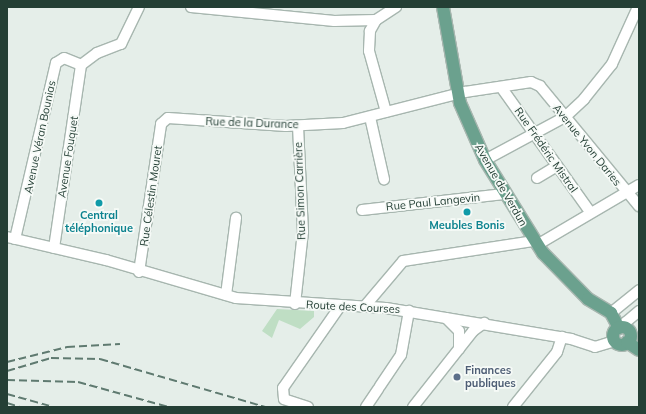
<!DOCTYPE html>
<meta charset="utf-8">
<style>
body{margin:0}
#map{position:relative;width:646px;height:414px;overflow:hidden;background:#e5eee9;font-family:Mulish,sans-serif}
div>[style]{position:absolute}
.green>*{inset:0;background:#bfdec4}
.roads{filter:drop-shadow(1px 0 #a7b6af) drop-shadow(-1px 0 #a7b6af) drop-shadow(0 1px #a7b6af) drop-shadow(0 -1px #a7b6af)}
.minor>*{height:10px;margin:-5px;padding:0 5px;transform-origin:5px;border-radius:5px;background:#fff}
.major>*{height:12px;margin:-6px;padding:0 6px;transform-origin:6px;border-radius:6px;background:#6ba18e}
.major>.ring{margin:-6px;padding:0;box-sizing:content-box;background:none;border:12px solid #6ba18e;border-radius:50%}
.rail>*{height:2px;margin-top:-1px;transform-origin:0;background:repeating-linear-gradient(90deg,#5f7a70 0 8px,transparent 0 12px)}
.dots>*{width:11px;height:11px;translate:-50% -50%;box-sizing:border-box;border:2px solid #f6faf7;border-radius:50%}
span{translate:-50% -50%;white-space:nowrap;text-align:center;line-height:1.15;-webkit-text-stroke:3.5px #f6faf7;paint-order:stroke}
.street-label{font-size:11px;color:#243f35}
.culture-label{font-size:11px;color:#0d838f;font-weight:700}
.service-label{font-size:11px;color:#4e5e75;font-weight:700}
.left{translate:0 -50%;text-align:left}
.frame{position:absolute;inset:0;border:8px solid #243f35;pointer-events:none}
</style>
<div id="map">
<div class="green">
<i style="clip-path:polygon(277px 309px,314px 311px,314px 317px,300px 329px,279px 320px,272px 338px,262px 331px)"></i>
</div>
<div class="roads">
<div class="minor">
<i style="left:191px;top:7px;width:144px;rotate:5.6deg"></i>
<i style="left:334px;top:21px;width:42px;rotate:-1.4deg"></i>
<i style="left:376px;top:20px;width:24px;rotate:-33deg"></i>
<i style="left:376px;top:20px;width:13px;rotate:119deg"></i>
<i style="left:370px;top:31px;width:20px;rotate:93deg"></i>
<i style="left:369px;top:51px;width:63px;rotate:74.4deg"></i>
<i style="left:81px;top:65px;width:20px;rotate:-37deg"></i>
<i style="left:97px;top:53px;width:26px;rotate:-21deg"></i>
<i style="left:121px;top:44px;width:41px;rotate:-64.1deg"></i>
<i style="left:501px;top:87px;width:153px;rotate:54.5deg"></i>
<i style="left:370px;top:117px;width:64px;rotate:77.3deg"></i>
<i style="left:485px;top:160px;width:91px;rotate:-28.3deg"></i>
<i style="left:565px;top:117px;width:26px;rotate:-43deg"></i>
<i style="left:584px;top:99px;width:45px;rotate:-51.3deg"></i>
<i style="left:612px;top:64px;width:63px;rotate:-65.5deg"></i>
<i style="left:537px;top:178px;width:23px;rotate:-31deg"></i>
<i style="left:362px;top:210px;width:143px;rotate:-6.4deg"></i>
<i style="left:7px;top:237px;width:102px;rotate:13.1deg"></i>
<i style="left:106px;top:260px;width:135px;rotate:16.3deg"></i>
<i style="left:236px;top:298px;width:150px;rotate:3.8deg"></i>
<i style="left:386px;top:308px;width:188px;rotate:9.5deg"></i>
<i style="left:571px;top:339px;width:25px;rotate:18deg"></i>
<i style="left:595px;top:347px;width:21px;rotate:-17deg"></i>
<i style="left:15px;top:239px;width:181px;rotate:-76.9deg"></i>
<i style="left:56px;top:63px;width:9px;rotate:-32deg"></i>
<i style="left:64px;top:58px;width:18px;rotate:22deg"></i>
<i style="left:537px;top:245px;width:118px;rotate:-30.5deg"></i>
<i style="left:54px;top:248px;width:185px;rotate:-81.6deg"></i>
<i style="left:139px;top:272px;width:150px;rotate:-81.5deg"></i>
<i style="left:161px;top:124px;width:9px;rotate:-41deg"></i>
<i style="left:168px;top:118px;width:118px;rotate:3.9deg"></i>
<i style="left:286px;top:126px;width:57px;rotate:-3deg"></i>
<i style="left:343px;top:123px;width:126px;rotate:-14.3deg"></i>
<i style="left:465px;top:92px;width:67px;rotate:-8.6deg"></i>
<i style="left:531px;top:82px;width:10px;rotate:24deg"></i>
<i style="left:540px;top:86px;width:156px;rotate:50.5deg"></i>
<i style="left:226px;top:295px;width:78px;rotate:-82.6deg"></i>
<i style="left:295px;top:304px;width:72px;rotate:-83.7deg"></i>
<i style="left:303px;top:232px;width:106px;rotate:-92.7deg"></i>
<i style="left:365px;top:306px;width:59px;rotate:-49.8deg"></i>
<i style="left:403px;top:261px;width:133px;rotate:-8.7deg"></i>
<i style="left:611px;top:313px;width:36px;rotate:-39deg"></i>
<i style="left:446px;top:318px;width:18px;rotate:45deg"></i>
<i style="left:459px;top:331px;width:18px;rotate:90deg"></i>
<i style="left:626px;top:328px;width:6px;rotate:-90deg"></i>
<i style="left:626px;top:322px;width:17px;rotate:-40deg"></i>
<i style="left:380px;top:386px;width:37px;rotate:-56deg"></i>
<i style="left:401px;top:355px;width:45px;rotate:-79.7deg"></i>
<i style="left:308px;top:407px;width:25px;rotate:-162deg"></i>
<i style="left:284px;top:399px;width:11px;rotate:-95deg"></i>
<i style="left:283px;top:388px;width:101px;rotate:-55.1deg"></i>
<i style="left:366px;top:407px;width:22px;rotate:-56deg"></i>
<i style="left:413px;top:407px;width:97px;rotate:-51.7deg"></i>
<i style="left:473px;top:331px;width:14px;rotate:-36deg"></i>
<i style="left:513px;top:407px;width:70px;rotate:-51.3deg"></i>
<i style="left:557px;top:352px;width:16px;rotate:-72deg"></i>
</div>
<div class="major">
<i style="left:443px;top:7px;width:97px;rotate:80deg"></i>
<i style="left:460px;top:103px;width:62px;rotate:66.3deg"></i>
<i style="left:485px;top:160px;width:110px;rotate:58.1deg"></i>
<i style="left:543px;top:253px;width:64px;rotate:45.6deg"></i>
<i style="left:588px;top:299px;width:27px;rotate:31deg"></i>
<i style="left:611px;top:313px;width:17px;rotate:62deg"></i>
<i class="ring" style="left:613px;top:327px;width:6px;height:6px"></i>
<i style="left:627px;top:342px;width:14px;rotate:34deg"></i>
</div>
</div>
<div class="rail">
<i style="left:7px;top:362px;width:62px;rotate:-14deg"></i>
<i style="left:67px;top:347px;width:53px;rotate:-3.2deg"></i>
<i style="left:7px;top:371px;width:46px;rotate:-16.5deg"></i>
<i style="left:51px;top:358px;width:49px;rotate:1.2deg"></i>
<i style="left:100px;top:359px;width:172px;rotate:16.2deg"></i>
<i style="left:7px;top:380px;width:71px;rotate:1.6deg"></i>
<i style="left:78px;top:382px;width:94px;rotate:15.4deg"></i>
<i style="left:7px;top:394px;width:49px;rotate:15.5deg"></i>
<i style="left:7px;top:403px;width:14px;rotate:17deg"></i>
</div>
<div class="dots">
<i style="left:99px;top:203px;background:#0f9aa8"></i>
<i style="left:467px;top:212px;background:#0f9aa8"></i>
<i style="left:457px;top:377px;background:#5c6f8a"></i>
</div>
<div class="street-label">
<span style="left:252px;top:123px;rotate:2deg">Rue de la Durance</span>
<span style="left:40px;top:137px;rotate:-78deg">Avenue Véran Bounias</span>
<span style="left:587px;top:145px;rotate:51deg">Avenue Yvon Daries</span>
<span style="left:546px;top:150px;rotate:55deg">Rue Frédéric Mistral</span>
<span style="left:68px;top:157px;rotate:-81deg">Avenue Fouquet</span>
<span style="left:501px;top:185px;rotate:60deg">Avenue de Verdun</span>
<span style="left:300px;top:191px;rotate:-92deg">Rue Simon Carrière</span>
<span style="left:151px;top:196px;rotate:-82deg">Rue Célestin Mouret</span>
<span style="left:433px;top:202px;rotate:-6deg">Rue Paul Langevin</span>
<span style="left:353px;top:307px;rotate:3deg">Route des Courses</span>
</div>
<div class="culture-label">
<span style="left:99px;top:222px">Central<br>téléphonique</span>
<span style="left:467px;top:225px">Meubles Bonis</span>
</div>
<div class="service-label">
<span class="left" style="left:465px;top:377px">Finances<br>publiques</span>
</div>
<div class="frame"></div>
</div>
